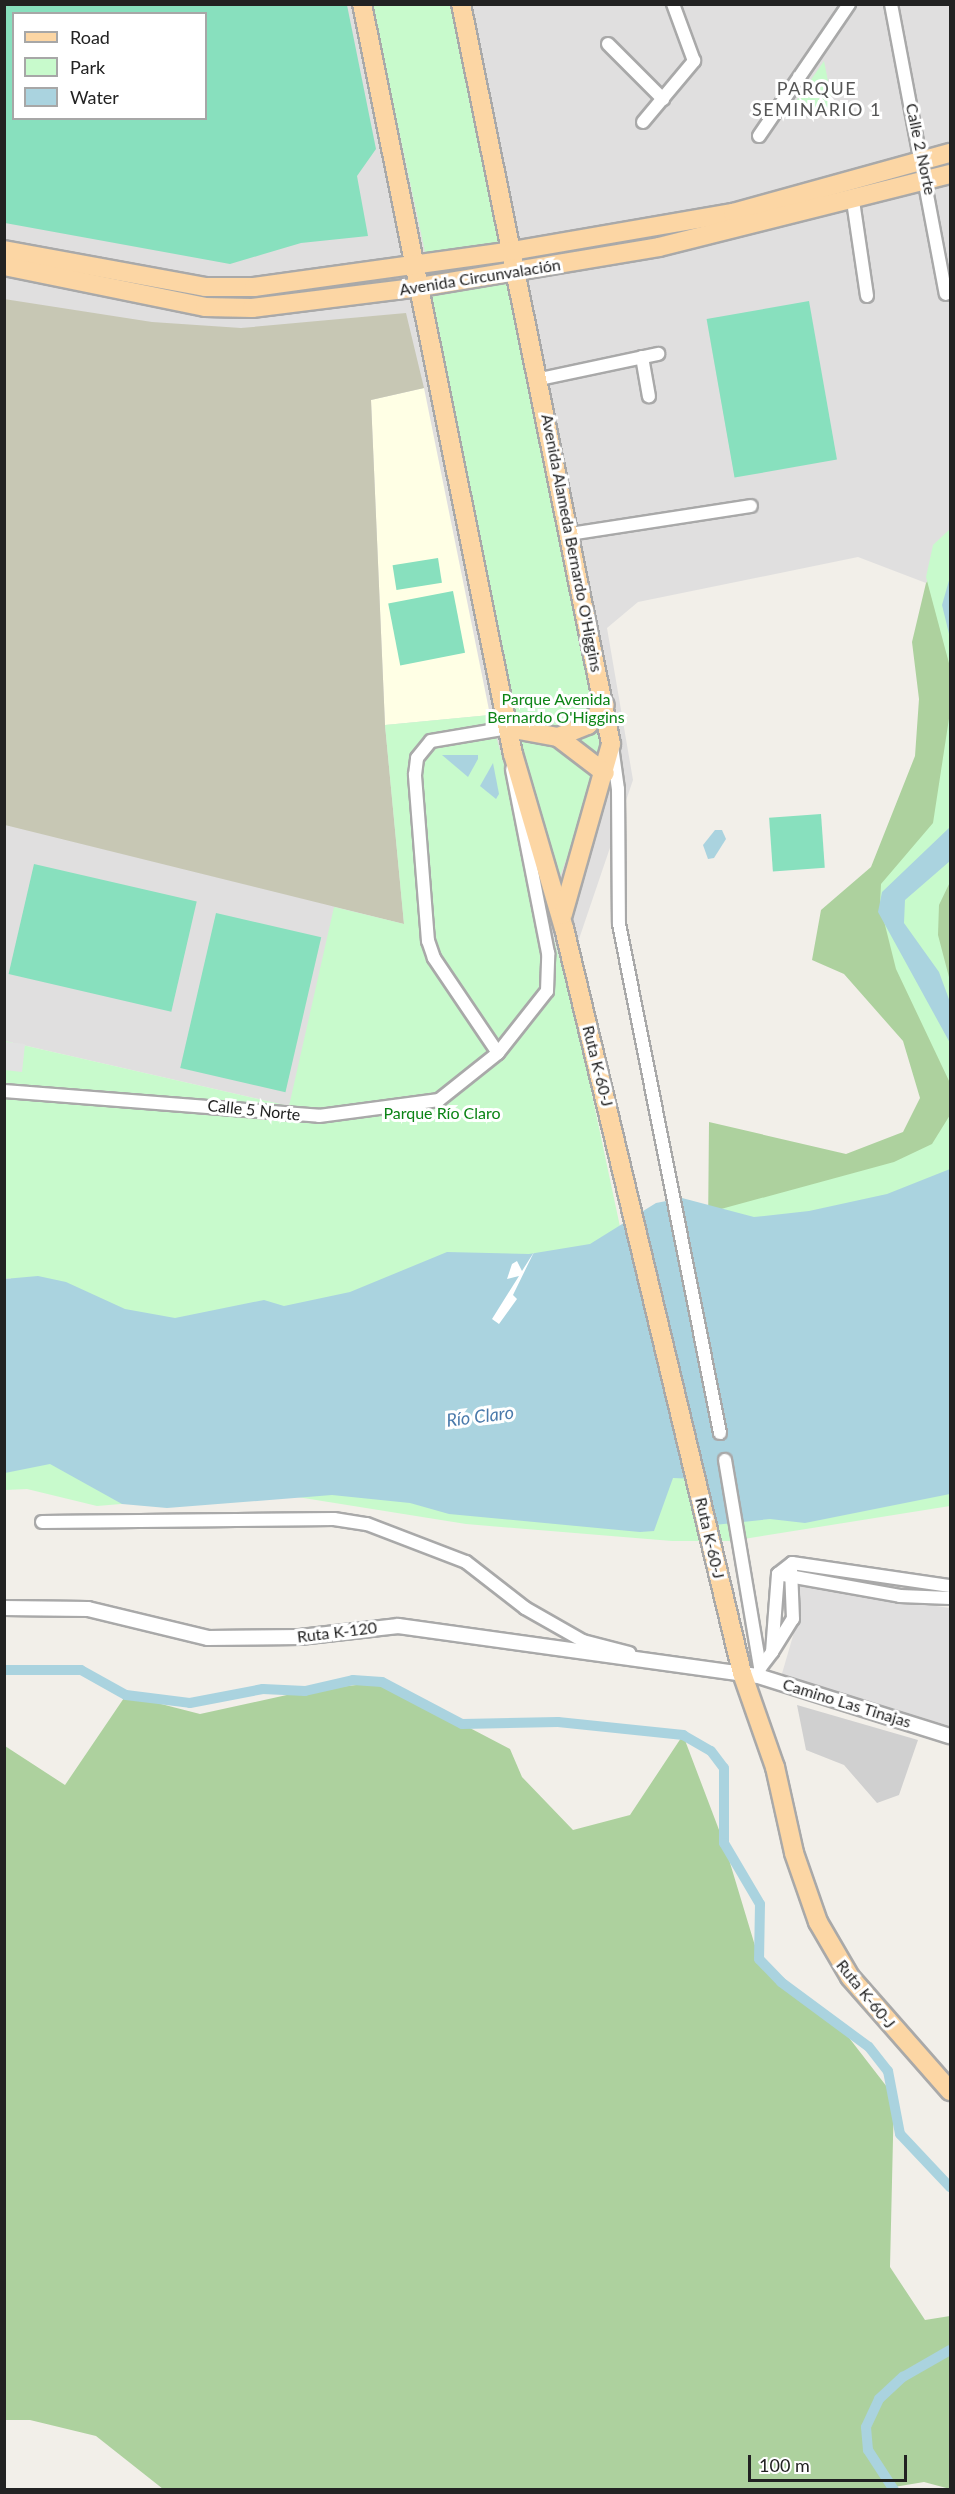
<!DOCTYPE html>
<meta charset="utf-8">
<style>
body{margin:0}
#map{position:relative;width:955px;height:2494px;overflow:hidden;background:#f2efe9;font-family:Lato,sans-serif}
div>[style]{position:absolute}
.residential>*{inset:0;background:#e0dfdf}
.education>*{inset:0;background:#ffffe5}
.religious>*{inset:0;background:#d0d0d0}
.construction>*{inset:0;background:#c7c7b4}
.grass>*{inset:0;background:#cdebb0}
.forest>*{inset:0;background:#add19e}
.park>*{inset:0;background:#c8facc}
.pitch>*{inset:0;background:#88e0be;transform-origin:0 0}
.parking>*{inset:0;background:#e2e2e2}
.water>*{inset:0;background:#aad3df}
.pier>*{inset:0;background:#fff}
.canal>*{height:10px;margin:-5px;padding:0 5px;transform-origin:5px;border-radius:5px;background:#aad3df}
.roads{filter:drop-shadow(2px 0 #a9a9a9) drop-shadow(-2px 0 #a9a9a9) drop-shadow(0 2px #a9a9a9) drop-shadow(0 -2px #a9a9a9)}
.minor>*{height:12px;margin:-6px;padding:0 6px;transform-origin:6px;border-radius:6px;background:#fff}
.tertiary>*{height:14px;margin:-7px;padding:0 7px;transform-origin:7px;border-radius:7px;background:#fff}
.primary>*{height:18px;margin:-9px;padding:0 9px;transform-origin:9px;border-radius:9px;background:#fcd6a4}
span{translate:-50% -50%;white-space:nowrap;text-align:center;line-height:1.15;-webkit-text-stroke:6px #fff;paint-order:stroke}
.street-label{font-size:16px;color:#222}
.park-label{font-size:16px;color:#0c8416}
.neighbourhood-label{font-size:18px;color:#555;letter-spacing:1.5px}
.water-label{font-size:18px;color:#4a7aab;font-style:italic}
.frame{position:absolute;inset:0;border:6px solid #222;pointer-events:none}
.legend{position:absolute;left:12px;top:12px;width:195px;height:108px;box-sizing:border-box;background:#fff;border:2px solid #a7a7a7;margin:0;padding:8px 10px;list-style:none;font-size:18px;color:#222}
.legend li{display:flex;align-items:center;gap:12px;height:30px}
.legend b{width:30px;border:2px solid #a7a7a7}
.scale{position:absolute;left:748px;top:2455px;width:159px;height:27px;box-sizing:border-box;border:3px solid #222;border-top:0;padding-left:8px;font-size:18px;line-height:21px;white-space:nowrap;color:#222;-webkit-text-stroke:4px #fff;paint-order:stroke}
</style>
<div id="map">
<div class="residential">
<i style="clip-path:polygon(evenodd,5px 5px,950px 5px,950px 553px,926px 583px,858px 557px,638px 602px,607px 628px,633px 780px,561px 992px,289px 1106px,5px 1041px,5px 5px,14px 14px,206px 14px,206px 118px,14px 118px,14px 14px)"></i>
<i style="clip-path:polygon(798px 1586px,950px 1608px,950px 1726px,781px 1677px,797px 1622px)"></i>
</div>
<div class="education">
<i style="clip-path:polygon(424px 388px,490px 715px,385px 725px,371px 400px)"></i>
</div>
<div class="religious">
<i style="clip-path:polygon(797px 1705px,918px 1740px,899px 1795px,877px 1803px,844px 1765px,806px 1750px)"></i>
</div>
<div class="construction">
<i style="clip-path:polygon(4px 299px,152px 322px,241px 328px,406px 313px,424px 388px,371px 400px,385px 725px,404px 924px,5px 825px)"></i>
</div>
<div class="grass">
<i style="clip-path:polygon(4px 239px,217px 279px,386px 265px,216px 282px)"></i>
<i style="clip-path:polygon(72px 272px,228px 296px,391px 276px,392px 283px,228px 303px)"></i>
</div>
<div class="forest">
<i style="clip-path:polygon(950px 553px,950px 1137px,896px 1192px,708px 1231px,709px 1122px,846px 1154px,903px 1132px,920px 1098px,903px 1041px,844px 974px,812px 960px,821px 910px,871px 867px,915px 756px,919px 699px,912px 642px,926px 583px)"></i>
<i style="clip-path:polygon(382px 1682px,510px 1749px,522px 1777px,573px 1830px,630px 1815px,683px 1735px,724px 1843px,759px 1959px,843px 2030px,894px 2096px,890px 2267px,925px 2320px,950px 2316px,950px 2489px,924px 2482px,876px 2490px,163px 2489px,96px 2436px,30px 2420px,5px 2420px,5px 1746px,65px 1785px,126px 1695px,200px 1714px,305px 1691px)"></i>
</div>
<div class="park">
<i style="clip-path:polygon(372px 5px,455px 5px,604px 730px,598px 777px,558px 881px,520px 751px,427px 295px,432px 290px,424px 247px)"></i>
<i style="clip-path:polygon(824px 61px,833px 106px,787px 114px)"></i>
<i style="clip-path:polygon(950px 529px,950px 667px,926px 577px,933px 545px)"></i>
<i style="clip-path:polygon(950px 712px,950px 882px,939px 905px,938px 935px,950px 981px,950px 1083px,896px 969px,880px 905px,881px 884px,933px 823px)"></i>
<i style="clip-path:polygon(490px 715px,574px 1010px,622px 1236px,894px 1162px,932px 1144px,950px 1115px,950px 1506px,731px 1541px,672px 1541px,466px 1524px,266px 1492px,97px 1506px,27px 1489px,5px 1490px,5px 1291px,11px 1278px,5px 1279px,5px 1041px,289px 1106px,334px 907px,404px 924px,385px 725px)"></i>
</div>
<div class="pitch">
<i style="clip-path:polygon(evenodd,4px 5px,347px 5px,376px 149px,357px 176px,368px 236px,301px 243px,230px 264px,5px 223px,4px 5px,14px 14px,206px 14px,206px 118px,14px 118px,14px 14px)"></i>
<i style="left:809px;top:301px;width:161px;height:104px;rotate:80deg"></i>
<i style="left:438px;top:558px;width:25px;height:46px;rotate:81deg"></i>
<i style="left:453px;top:591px;width:63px;height:66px;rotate:79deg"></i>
<i style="left:821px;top:814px;width:54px;height:52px;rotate:86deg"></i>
<i style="left:34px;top:864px;width:167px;height:113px;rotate:13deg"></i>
<i style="left:216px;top:913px;width:108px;height:159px;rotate:13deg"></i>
</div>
<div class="parking">
<i style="clip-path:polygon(5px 1042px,25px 1044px,22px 1072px,5px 1070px)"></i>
</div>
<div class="water">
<i style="clip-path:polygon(950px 577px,950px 638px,942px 605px)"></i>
<i style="clip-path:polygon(442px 755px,478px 755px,478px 759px,468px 777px)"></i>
<i style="clip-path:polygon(493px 763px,499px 794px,496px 799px,480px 786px)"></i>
<i style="clip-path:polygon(950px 827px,950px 861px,905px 900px,904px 923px,939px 972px,950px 1002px,950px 1043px,878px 912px,882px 892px)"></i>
<i style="clip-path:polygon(715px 830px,722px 830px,726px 839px,714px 858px,708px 859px,703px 845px)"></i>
<i style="clip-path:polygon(950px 1169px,950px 1494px,805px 1523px,770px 1519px,714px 1525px,697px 1479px,673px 1478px,654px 1531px,640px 1532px,449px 1514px,410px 1503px,332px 1495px,167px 1508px,122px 1504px,50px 1464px,5px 1473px,4px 1279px,38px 1276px,66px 1282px,125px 1309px,175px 1318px,264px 1300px,284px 1306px,350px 1292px,447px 1252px,529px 1254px,590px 1244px,656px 1203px,682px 1198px,754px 1217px,809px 1211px,887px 1194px)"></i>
</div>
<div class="pier">
<i style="clip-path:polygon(534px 1252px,513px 1295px,517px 1299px,499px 1324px,492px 1319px,519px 1276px,507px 1279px,512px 1264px,517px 1261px,522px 1271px)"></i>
</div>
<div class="canal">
<i style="left:4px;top:1670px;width:77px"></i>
<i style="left:81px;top:1670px;width:51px;rotate:29.1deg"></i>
<i style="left:126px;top:1695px;width:64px;rotate:7.1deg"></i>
<i style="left:190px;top:1703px;width:74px;rotate:-10.9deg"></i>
<i style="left:263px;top:1689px;width:42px;rotate:2.7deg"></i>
<i style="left:305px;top:1691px;width:49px;rotate:-12.9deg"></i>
<i style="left:353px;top:1680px;width:29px;rotate:4deg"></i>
<i style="left:382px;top:1682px;width:90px;rotate:27.7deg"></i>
<i style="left:462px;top:1724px;width:96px;rotate:-1.2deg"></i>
<i style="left:558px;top:1722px;width:126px;rotate:5.9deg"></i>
<i style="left:683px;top:1735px;width:32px;rotate:30deg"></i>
<i style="left:711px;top:1751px;width:21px;rotate:53deg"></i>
<i style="left:724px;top:1768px;width:75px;rotate:90deg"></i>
<i style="left:724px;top:1843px;width:71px;rotate:59.5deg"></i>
<i style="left:760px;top:1904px;width:55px;rotate:91deg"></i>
<i style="left:759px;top:1959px;width:32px;rotate:46deg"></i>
<i style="left:781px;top:1982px;width:109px;rotate:36.5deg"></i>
<i style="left:869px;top:2047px;width:31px;rotate:52deg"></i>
<i style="left:888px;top:2071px;width:64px;rotate:79.2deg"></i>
<i style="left:900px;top:2134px;width:73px;rotate:46.7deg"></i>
<i style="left:894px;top:2490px;width:48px;rotate:-123deg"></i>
<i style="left:868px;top:2450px;width:23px;rotate:-95deg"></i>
<i style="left:866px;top:2427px;width:31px;rotate:-65deg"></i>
<i style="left:879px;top:2399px;width:33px;rotate:-43deg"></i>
<i style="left:903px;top:2377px;width:54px;rotate:-29.9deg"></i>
</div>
<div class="roads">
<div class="minor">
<i style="left:891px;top:4px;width:295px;rotate:79.3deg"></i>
<i style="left:608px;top:44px;width:78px;rotate:45deg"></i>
<i style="left:643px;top:122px;width:80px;rotate:-50.1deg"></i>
<i style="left:694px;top:61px;width:61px;rotate:-110.2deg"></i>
<i style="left:759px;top:136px;width:160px;rotate:-55.7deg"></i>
<i style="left:853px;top:201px;width:96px;rotate:81.6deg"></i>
<i style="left:642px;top:357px;width:40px;rotate:80deg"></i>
<i style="left:540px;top:379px;width:121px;rotate:-12deg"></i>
<i style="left:570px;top:534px;width:183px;rotate:-8.8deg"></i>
<i style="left:612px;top:746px;width:43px;rotate:82.1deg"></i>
<i style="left:618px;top:789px;width:135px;rotate:89.6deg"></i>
<i style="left:619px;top:924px;width:519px;rotate:78.78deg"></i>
<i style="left:498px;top:1053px;width:115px;rotate:-124deg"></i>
<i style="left:434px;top:958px;width:18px;rotate:-109deg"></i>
<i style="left:428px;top:941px;width:167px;rotate:-94.5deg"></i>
<i style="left:415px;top:775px;width:17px;rotate:-83deg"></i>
<i style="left:417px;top:758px;width:22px;rotate:-51deg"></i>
<i style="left:431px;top:741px;width:78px;rotate:-9.6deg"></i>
<i style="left:4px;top:1091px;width:316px;rotate:4.5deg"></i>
<i style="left:319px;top:1116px;width:121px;rotate:-7.6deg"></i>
<i style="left:439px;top:1100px;width:75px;rotate:-38.5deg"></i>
<i style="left:498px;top:1053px;width:79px;rotate:-51.7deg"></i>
<i style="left:547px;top:991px;width:38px;rotate:-88deg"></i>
<i style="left:548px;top:953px;width:187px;rotate:-101.1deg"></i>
<i style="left:725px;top:1460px;width:211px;rotate:80.4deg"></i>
<i style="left:42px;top:1522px;width:292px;rotate:-0.6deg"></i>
<i style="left:334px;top:1519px;width:33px;rotate:9deg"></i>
<i style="left:367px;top:1524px;width:106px;rotate:21deg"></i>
<i style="left:466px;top:1562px;width:75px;rotate:37.9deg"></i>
<i style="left:525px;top:1608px;width:67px;rotate:29.6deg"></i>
<i style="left:583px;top:1641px;width:48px;rotate:14.6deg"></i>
<i style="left:778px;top:1574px;width:124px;rotate:10.2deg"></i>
<i style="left:900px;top:1596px;width:50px;rotate:2.3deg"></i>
<i style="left:772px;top:1652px;width:39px;rotate:-58deg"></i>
<i style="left:793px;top:1619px;width:49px;rotate:-92.3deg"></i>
<i style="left:760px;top:1668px;width:20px;rotate:-53deg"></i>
<i style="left:772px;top:1652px;width:78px;rotate:-85.6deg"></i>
<i style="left:778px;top:1574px;width:18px;rotate:-38deg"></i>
<i style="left:792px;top:1563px;width:160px;rotate:8.3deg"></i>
</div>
<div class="tertiary">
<i style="left:4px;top:1608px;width:84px;rotate:0.7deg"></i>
<i style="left:88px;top:1609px;width:123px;rotate:13.6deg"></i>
<i style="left:208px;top:1638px;width:92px;rotate:-0.6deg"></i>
<i style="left:300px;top:1637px;width:99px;rotate:-6.4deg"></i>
<i style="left:398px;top:1626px;width:363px;rotate:7.9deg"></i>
<i style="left:758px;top:1676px;width:201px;rotate:17.4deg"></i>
</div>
<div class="primary">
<i style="left:362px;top:4px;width:765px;rotate:78.62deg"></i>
<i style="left:513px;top:754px;width:181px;rotate:73.7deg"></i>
<i style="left:564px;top:928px;width:766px;rotate:76.56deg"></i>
<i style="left:742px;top:1673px;width:100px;rotate:70.7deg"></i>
<i style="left:775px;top:1767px;width:88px;rotate:77.5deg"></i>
<i style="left:794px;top:1853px;width:73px;rotate:70.8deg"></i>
<i style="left:818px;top:1922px;width:64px;rotate:59.8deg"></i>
<i style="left:850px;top:1977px;width:152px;rotate:48.7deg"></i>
<i style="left:461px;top:4px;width:755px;rotate:78.54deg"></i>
<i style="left:611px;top:744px;width:177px;rotate:105.8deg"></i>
<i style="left:4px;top:250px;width:204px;rotate:10.4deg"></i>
<i style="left:205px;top:287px;width:49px"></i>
<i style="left:254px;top:287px;width:260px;rotate:-7.9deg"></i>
<i style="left:512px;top:251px;width:224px;rotate:-9.8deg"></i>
<i style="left:733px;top:213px;width:225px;rotate:-15.5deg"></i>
<i style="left:4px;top:266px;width:205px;rotate:11.5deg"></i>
<i style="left:205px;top:307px;width:47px;rotate:1.2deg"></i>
<i style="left:252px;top:308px;width:169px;rotate:-7.1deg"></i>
<i style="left:420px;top:287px;width:242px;rotate:-9.5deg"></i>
<i style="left:659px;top:247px;width:300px;rotate:-14.1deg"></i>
<i style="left:508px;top:728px;width:51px;rotate:10.2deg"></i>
<i style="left:558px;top:737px;width:59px;rotate:37.5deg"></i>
<i style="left:558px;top:737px;width:32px;rotate:-22deg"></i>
<i style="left:588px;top:725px;width:26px;rotate:-50deg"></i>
</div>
</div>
<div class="street-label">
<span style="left:921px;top:149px;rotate:78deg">Calle 2 Norte</span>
<span style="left:480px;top:277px;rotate:-9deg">Avenida Circunvalación</span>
<span style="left:572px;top:543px;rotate:79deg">Avenida Alameda Bernardo O'Higgins</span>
<span style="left:598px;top:1066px;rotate:76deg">Ruta K-60-J</span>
<span style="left:254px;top:1110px;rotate:6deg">Calle 5 Norte</span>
<span style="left:710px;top:1538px;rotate:77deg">Ruta K-60-J</span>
<span style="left:337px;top:1632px;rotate:-7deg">Ruta K-120</span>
<span style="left:847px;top:1703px;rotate:17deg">Camino Las Tinajas</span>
<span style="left:866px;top:1994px;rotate:51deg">Ruta K-60-J</span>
</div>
<div class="park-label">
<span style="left:556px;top:708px">Parque Avenida<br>Bernardo O'Higgins</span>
<span style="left:442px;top:1113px">Parque Río Claro</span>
</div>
<div class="neighbourhood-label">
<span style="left:817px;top:99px">PARQUE<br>SEMINARIO 1</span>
</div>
<div class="water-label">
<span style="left:480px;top:1416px;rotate:-7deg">Río Claro</span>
</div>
<div class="frame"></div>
<ul class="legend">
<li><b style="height:8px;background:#fcd6a4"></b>Road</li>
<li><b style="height:16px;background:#c8facc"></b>Park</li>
<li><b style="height:16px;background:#aad3df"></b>Water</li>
</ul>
<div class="scale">100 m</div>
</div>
